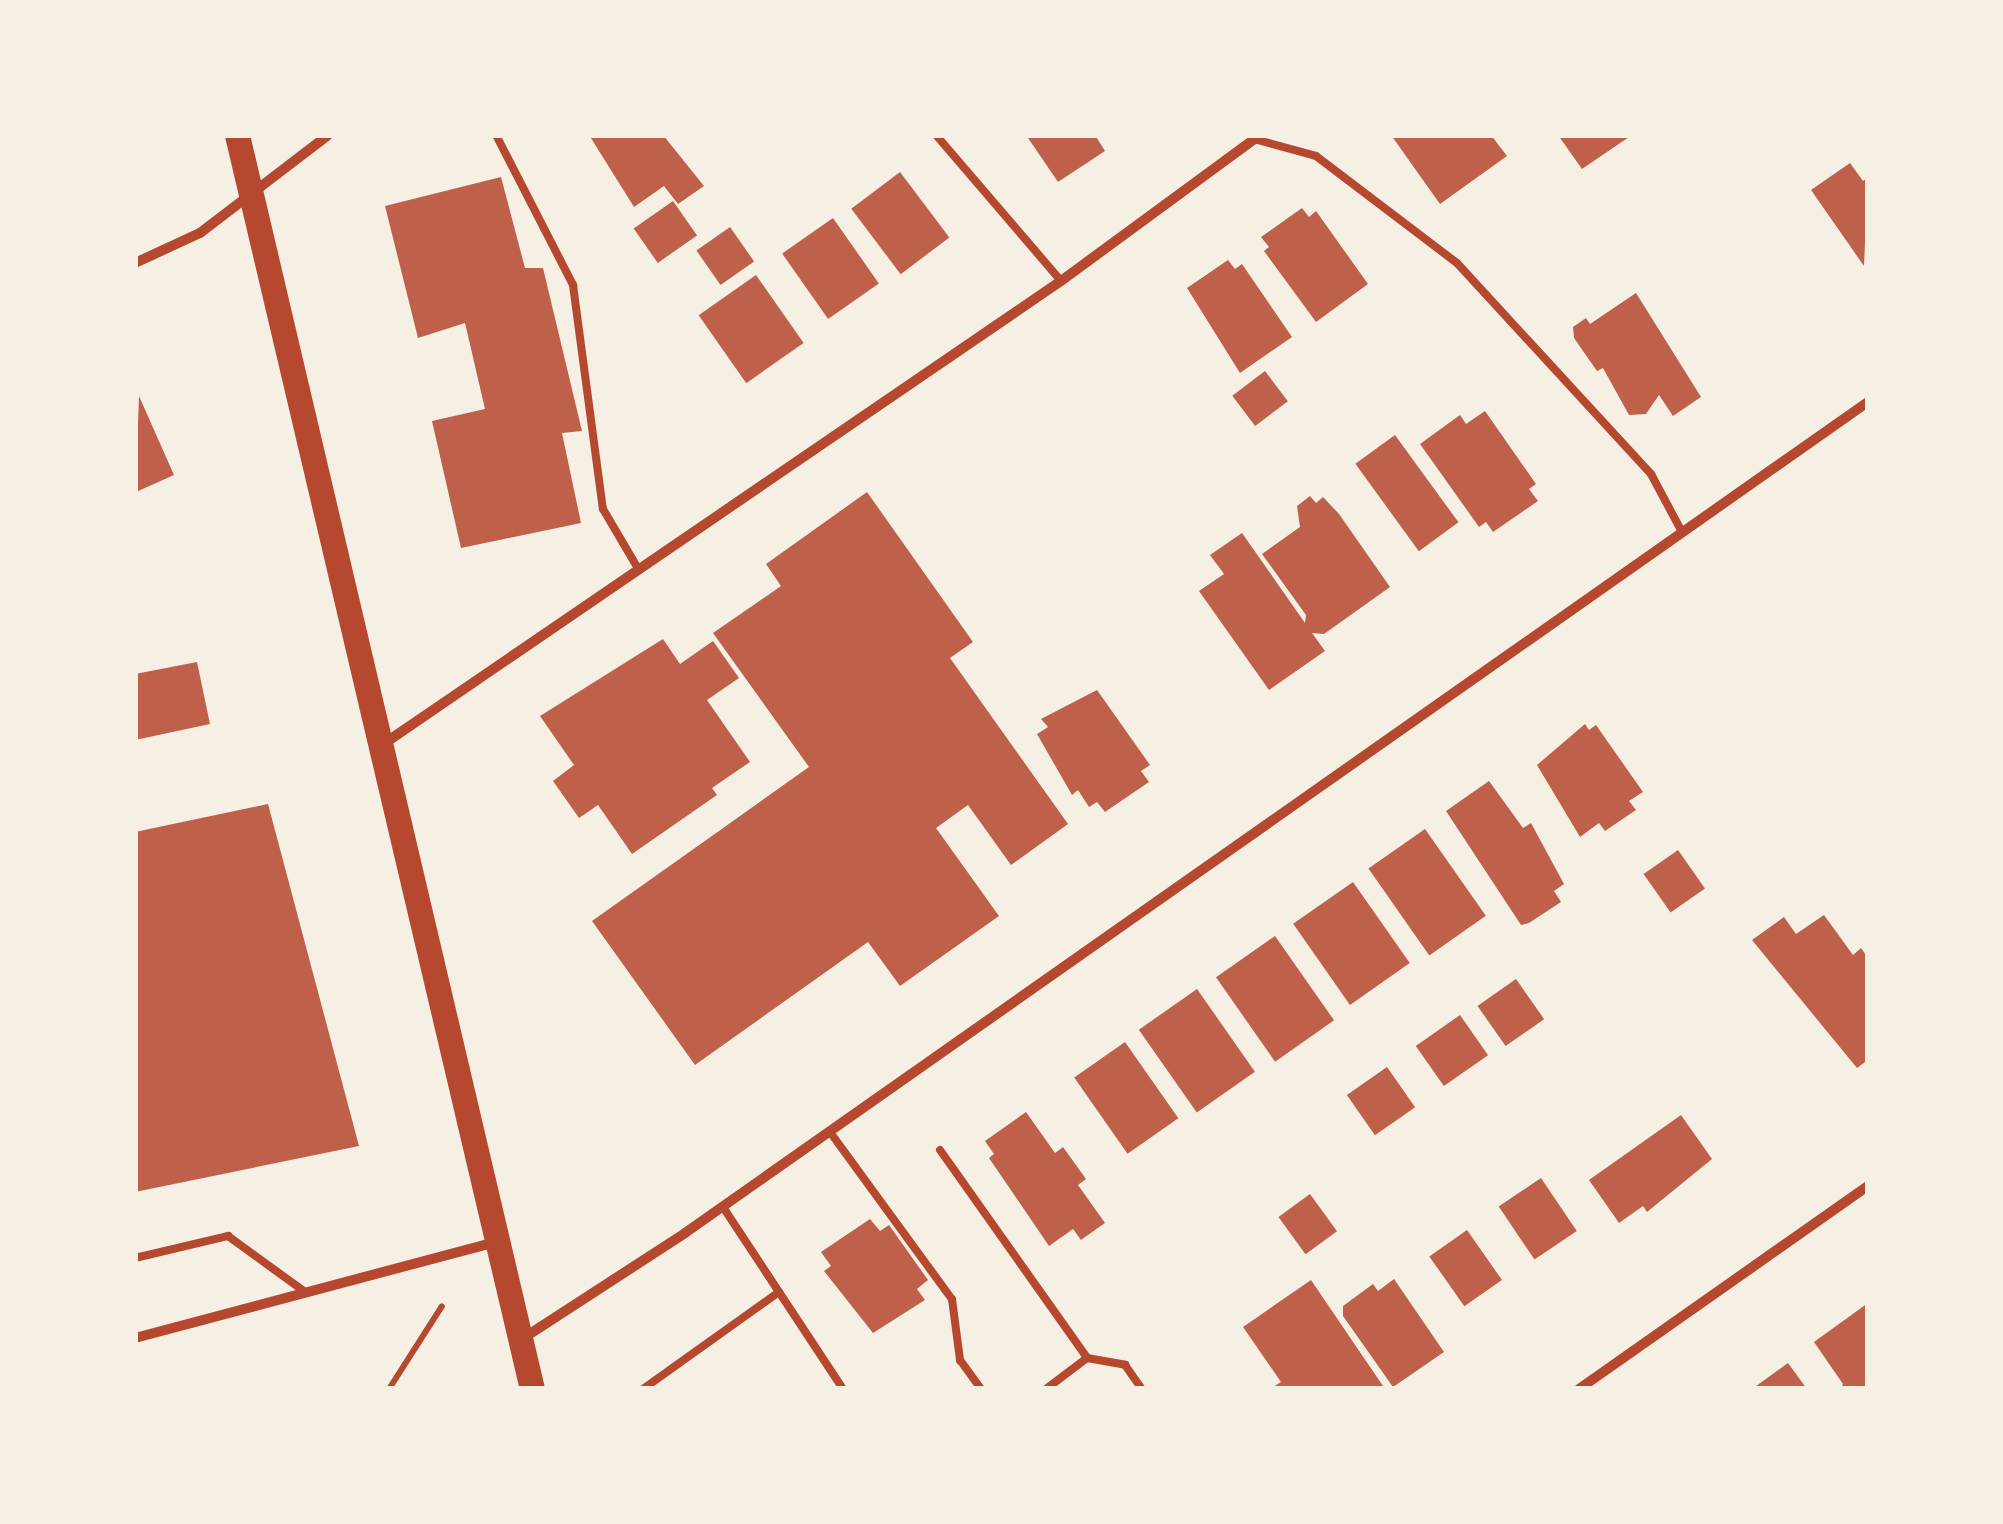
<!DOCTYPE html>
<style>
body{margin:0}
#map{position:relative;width:2003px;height:1524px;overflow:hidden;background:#f6efe4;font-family:Quicksand,sans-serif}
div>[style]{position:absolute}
.building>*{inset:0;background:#bf614a;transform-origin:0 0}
.path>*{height:6px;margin:-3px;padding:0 3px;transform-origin:3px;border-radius:3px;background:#b5482f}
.service>*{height:8px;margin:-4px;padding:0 4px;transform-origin:4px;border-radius:4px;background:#b5482f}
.minor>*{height:10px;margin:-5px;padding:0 5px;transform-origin:5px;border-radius:5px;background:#b5482f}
.primary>*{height:25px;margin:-12.5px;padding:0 12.5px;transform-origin:12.5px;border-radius:12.5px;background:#b5482f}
span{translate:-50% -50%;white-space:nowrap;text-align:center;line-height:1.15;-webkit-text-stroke:10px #f6efe4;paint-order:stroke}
.frame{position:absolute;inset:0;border:138px solid #f6efe4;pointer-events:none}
</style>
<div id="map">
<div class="building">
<i style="clip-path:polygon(589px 135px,663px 135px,704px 186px,678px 204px,664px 186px,634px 207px)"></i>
<i style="clip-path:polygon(1026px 135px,1095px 135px,1105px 151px,1058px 182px)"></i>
<i style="clip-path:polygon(1391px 135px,1491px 135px,1507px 156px,1440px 204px)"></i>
<i style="clip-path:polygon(1558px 135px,1632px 135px,1582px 169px)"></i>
<i style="clip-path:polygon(1850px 163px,1863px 181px,1868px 177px,1864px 266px,1811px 190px)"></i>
<i style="left:900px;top:172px;width:82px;height:61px;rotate:53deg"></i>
<i style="clip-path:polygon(501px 177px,525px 268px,543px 268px,582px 431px,562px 433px,581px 523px,461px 548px,432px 421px,485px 409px,465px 323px,418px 338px,385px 206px)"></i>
<i style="left:673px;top:201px;width:42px;height:48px;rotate:55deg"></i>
<i style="clip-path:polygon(1302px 208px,1309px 217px,1316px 211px,1368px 284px,1316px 322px,1264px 251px,1269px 247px,1261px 237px)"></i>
<i style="left:833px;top:218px;width:80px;height:62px;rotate:55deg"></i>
<i style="left:730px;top:227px;width:42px;height:41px;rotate:55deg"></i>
<i style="clip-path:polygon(1228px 260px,1235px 269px,1242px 264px,1292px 337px,1240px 373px,1187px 288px)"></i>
<i style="left:756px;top:275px;width:83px;height:70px;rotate:55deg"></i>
<i style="clip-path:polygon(1636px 293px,1701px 397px,1673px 416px,1659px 395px,1646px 414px,1629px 415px,1603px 368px,1597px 371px,1574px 338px,1573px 327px,1586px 318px,1590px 324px)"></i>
<i style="left:1265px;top:371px;width:38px;height:41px;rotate:53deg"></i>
<i style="clip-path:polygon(139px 396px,174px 475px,136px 492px,135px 501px)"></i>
<i style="clip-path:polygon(1485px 411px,1536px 484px,1529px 489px,1538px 501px,1493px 532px,1486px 522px,1479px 527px,1420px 444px,1460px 415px,1466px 424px)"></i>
<i style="left:1395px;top:435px;width:108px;height:49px;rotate:54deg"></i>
<i style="clip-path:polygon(867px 492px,973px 642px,950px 658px,1068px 824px,1011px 865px,968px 805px,936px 828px,999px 916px,900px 986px,868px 942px,695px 1065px,592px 921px,809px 767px,713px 633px,781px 586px,766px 564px)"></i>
<i style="clip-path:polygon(1310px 496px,1316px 503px,1323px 497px,1339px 514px,1390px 587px,1324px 634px,1312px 633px,1325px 651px,1269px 690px,1199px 591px,1224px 574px,1210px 555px,1242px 533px,1305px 623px,1306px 615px,1262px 554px,1300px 527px,1297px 506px)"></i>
<i style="clip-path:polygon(663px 639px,680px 664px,713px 641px,739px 678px,707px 700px,750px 762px,712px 788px,717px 795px,632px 854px,598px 805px,579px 818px,553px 781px,574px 765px,540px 716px)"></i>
<i style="clip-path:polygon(197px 662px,210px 724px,135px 740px,135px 674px)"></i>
<i style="clip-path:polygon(1097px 690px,1150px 765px,1141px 771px,1149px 782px,1105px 812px,1097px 802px,1089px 807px,1078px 790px,1072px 795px,1037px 734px,1048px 727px,1041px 719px)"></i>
<i style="clip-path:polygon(1585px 724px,1589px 730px,1596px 725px,1643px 792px,1629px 801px,1636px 810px,1605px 831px,1599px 823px,1580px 837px,1537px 765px)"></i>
<i style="clip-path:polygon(1489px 781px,1523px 828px,1531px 823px,1564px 884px,1554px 891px,1561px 902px,1529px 923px,1521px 925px,1446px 811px)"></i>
<i style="clip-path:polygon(268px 804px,359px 1146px,135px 1192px,135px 832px)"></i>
<i style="left:1425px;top:829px;width:106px;height:69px;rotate:55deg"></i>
<i style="left:1678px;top:850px;width:47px;height:42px;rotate:55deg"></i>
<i style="left:1353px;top:882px;width:99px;height:73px;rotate:55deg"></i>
<i style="clip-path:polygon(1824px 915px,1853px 955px,1861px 948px,1868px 958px,1868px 1060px,1857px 1068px,1752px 940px,1784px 917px,1796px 934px)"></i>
<i style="left:1275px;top:936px;width:103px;height:72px;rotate:55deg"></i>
<i style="left:1516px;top:979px;width:49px;height:47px;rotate:55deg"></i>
<i style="left:1197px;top:989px;width:101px;height:71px;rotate:55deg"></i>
<i style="left:1460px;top:1015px;width:49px;height:54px;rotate:55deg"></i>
<i style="left:1125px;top:1042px;width:93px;height:62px;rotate:55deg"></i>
<i style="left:1387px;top:1067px;width:49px;height:49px;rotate:55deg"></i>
<i style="clip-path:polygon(1026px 1112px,1055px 1153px,1063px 1147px,1086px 1179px,1078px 1185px,1105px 1223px,1081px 1240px,1073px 1229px,1049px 1246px,989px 1158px,994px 1154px,985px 1141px)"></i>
<i style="clip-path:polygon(1681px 1115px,1712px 1159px,1647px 1212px,1643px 1206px,1619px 1223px,1589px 1180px)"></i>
<i style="left:1541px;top:1178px;width:64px;height:51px;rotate:56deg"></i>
<i style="left:1310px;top:1194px;width:46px;height:39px;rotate:54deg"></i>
<i style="clip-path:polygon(870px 1219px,880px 1231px,889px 1225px,928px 1280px,917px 1289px,925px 1300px,873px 1333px,824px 1271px,831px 1266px,821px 1252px)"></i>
<i style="left:1467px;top:1230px;width:61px;height:46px;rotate:55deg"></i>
<i style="clip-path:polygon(1394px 1279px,1444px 1352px,1393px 1387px,1343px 1316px,1343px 1306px,1373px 1284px,1378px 1291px)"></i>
<i style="clip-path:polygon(1311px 1280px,1385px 1389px,1270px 1389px,1281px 1382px,1243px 1327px)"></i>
<i style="clip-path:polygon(1868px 1303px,1868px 1389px,1840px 1389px,1843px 1384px,1814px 1342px)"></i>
<i style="clip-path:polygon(1788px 1363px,1807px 1389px,1752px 1389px)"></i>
</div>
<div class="path">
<i style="left:389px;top:1389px;width:98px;rotate:-57.4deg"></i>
</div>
<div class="service">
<i style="left:496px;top:135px;width:169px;rotate:62.8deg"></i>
<i style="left:573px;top:285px;width:226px;rotate:82.4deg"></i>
<i style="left:603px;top:509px;width:71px;rotate:59.5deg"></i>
<i style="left:936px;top:135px;width:192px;rotate:49.4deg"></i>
<i style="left:1254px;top:139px;width:64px;rotate:15.3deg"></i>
<i style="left:1316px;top:156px;width:177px;rotate:37.2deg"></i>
<i style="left:1457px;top:263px;width:287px;rotate:47.4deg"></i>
<i style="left:1651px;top:474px;width:66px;rotate:61.9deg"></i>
<i style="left:830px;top:1132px;width:207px;rotate:53.9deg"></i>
<i style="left:952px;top:1299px;width:62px;rotate:82.5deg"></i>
<i style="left:960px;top:1360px;width:36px;rotate:54deg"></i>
<i style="left:940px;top:1150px;width:255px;rotate:54.7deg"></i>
<i style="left:1087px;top:1358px;width:39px;rotate:10deg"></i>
<i style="left:1125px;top:1365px;width:29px;rotate:55deg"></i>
<i style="left:723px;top:1207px;width:218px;rotate:56.6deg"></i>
<i style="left:135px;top:1258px;width:96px;rotate:-13.3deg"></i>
<i style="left:228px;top:1236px;width:95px;rotate:36deg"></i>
<i style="left:643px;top:1389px;width:167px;rotate:-35.5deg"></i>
<i style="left:1046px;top:1389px;width:51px;rotate:-37.1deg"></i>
</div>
<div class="minor">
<i style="left:135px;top:263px;width:72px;rotate:-24.8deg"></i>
<i style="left:200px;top:233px;width:161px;rotate:-37.4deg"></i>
<i style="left:382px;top:745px;width:822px;rotate:-34.35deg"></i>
<i style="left:1061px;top:281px;width:240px;rotate:-36.3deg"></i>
<i style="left:135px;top:1338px;width:374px;rotate:-14.9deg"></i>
<i style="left:522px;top:1339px;width:194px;rotate:-33deg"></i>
<i style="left:685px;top:1233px;width:1446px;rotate:-35.09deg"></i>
<i style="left:1579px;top:1389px;width:353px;rotate:-35.1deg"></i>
</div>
<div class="primary">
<i style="left:237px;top:135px;width:1288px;rotate:76.76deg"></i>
</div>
<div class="frame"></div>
</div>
